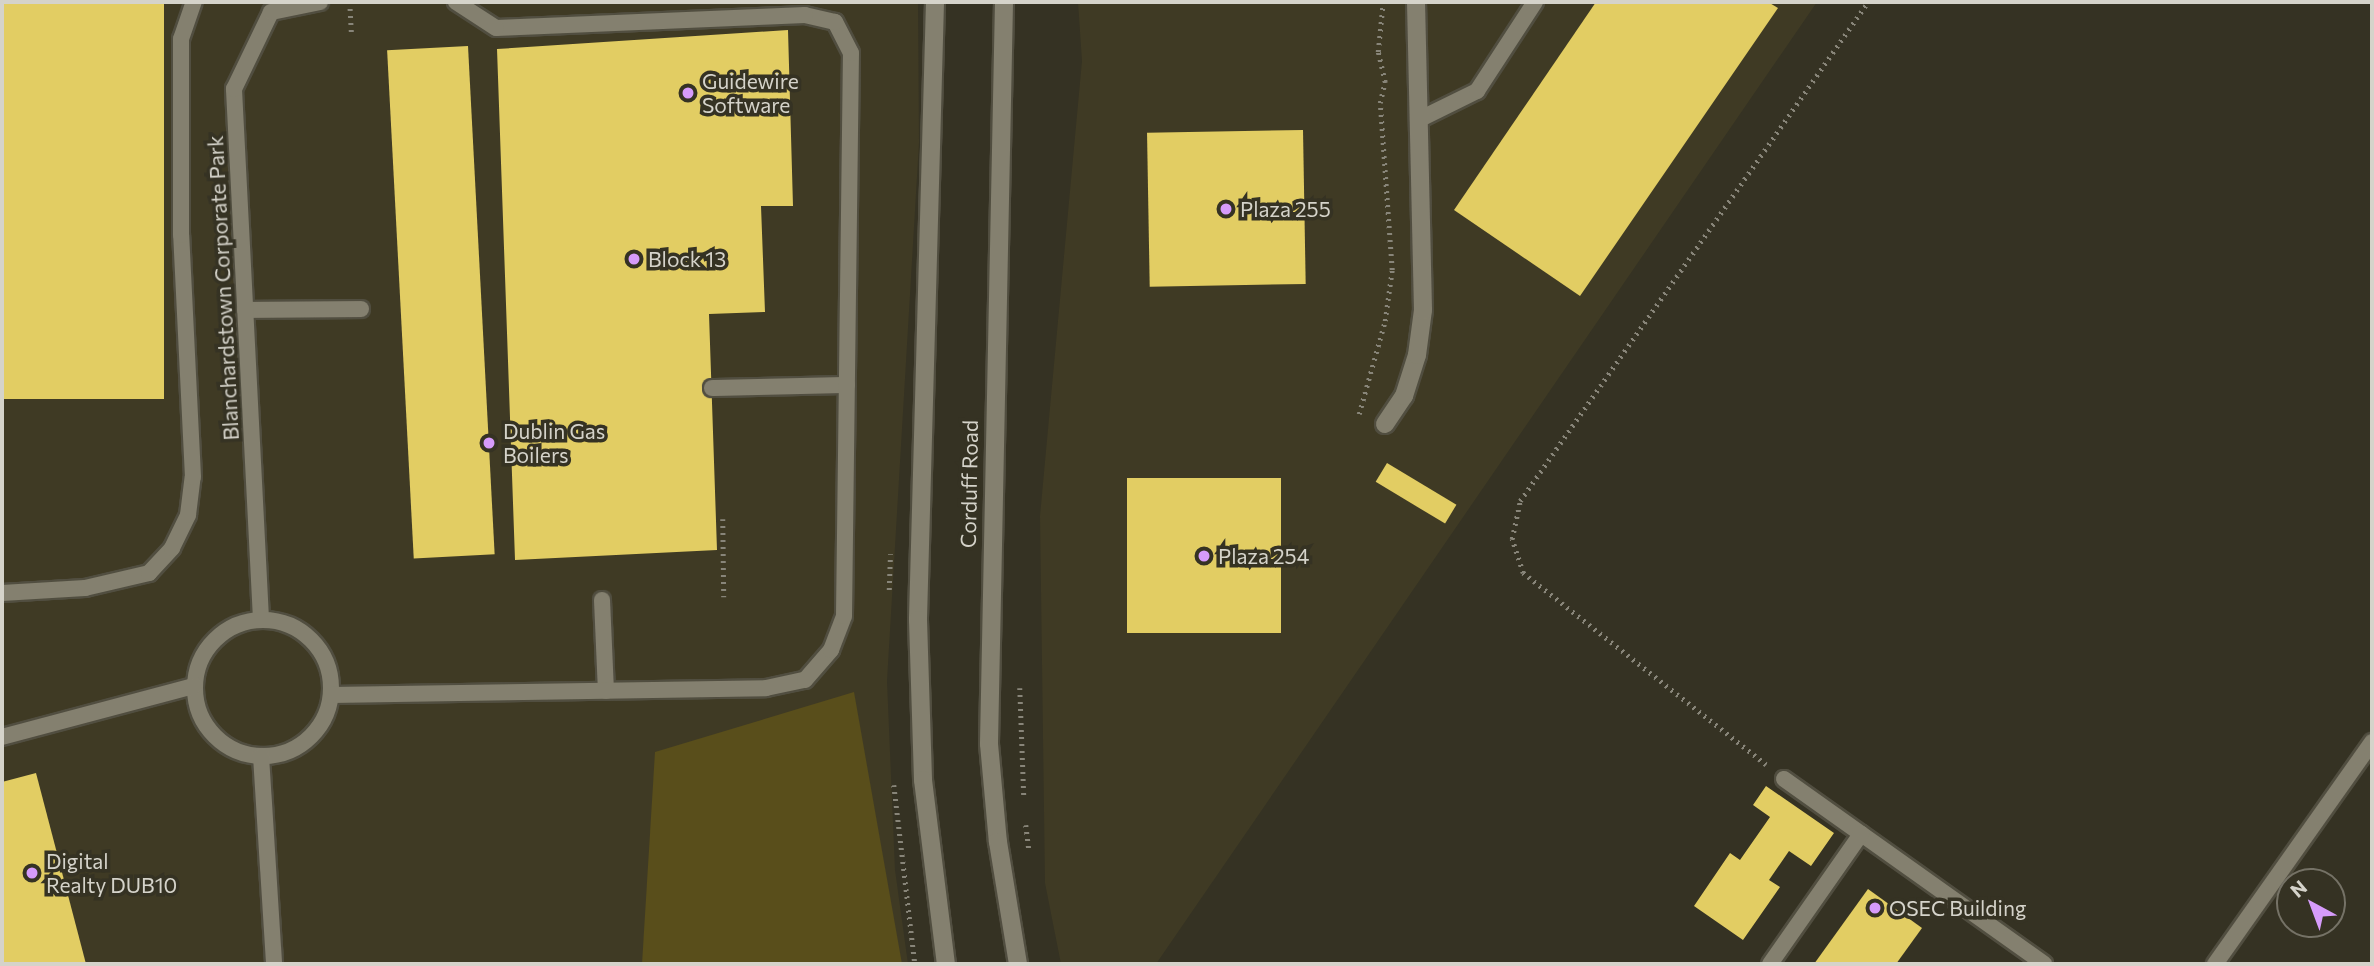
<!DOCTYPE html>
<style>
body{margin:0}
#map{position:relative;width:2374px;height:966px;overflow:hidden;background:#353223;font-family:Commissioner,sans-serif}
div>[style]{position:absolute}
.built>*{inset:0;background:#3f3a24}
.green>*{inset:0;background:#594e1b}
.building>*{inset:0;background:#e2cd63;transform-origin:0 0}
.path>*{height:4.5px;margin-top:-2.25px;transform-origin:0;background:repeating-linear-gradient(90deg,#888579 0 2px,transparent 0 7px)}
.roads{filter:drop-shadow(2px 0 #514e40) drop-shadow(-2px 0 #514e40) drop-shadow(0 2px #514e40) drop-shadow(0 -2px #514e40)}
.service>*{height:16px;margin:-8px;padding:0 8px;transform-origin:8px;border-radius:8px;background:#84806f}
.service>.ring{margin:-8px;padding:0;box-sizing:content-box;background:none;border:16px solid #84806f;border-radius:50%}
.minor>*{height:18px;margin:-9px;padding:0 9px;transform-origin:9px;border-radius:9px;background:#84806f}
.tertiary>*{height:18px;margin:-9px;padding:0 9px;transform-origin:9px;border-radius:9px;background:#84806f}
.dots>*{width:19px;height:19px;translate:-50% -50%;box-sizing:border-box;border:4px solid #353223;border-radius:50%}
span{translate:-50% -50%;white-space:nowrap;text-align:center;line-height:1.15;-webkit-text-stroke:7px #353223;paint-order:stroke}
.poi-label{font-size:21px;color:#d5d3ca}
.left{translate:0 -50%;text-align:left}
.street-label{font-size:21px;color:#d5d3ca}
.frame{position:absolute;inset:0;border:4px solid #d5d3ca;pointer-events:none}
.north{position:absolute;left:2276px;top:868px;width:70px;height:70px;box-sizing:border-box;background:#353223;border:2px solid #757266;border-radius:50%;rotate:319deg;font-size:19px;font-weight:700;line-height:28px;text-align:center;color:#d5d3ca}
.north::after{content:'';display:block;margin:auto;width:24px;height:32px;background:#d69bfa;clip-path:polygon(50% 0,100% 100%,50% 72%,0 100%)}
</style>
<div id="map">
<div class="built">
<i style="clip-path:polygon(2px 2px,918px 2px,919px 143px,887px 681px,895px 870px,908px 964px,2px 964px)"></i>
<i style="clip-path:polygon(1078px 2px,1817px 2px,1156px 964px,1061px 964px,1045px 883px,1040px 516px,1082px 61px)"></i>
</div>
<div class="green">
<i style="clip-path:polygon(854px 692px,902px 964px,642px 964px,655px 752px)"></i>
</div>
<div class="building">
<i style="left:2px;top:2px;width:162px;height:397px"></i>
<i style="clip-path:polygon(1596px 2px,1768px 2px,1778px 8px,1580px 296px,1454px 210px)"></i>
<i style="clip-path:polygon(788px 30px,793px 206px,761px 206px,765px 312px,709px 314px,717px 550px,515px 560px,497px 49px)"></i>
<i style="left:468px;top:46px;width:509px;height:81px;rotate:87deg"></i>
<i style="left:1303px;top:130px;width:154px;height:156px;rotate:89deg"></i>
<i style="left:1387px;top:463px;width:81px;height:22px;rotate:31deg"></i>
<i style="left:1281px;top:478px;width:155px;height:154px;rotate:90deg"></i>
<i style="clip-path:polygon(36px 773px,86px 964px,2px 964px,2px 782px)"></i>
<i style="clip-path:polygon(1766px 786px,1834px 833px,1811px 866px,1789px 851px,1769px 880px,1780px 887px,1743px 940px,1694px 906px,1730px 853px,1740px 860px,1770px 817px,1753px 805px)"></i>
<i style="clip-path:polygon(1868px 889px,1922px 928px,1896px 964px,1814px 964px)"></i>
</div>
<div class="path">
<i style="left:350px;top:2px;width:33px;rotate:87deg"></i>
<i style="left:1359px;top:414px;width:97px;rotate:-74.4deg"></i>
<i style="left:1385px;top:321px;width:51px;rotate:-82.2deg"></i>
<i style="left:1392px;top:270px;width:167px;rotate:-94.1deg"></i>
<i style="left:1380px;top:103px;width:22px;rotate:-77deg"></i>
<i style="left:1385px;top:82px;width:31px;rotate:-103deg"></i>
<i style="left:1378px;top:52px;width:50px;rotate:-84.3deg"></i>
<i style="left:723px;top:519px;width:78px;rotate:89.3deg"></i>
<i style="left:889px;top:590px;width:36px;rotate:-88deg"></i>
<i style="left:1020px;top:688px;width:111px;rotate:87.9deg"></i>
<i style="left:1766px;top:765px;width:310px;rotate:-141.7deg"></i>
<i style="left:1523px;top:573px;width:36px;rotate:-108deg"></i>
<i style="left:1512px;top:539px;width:39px;rotate:-78deg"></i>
<i style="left:1520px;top:501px;width:608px;rotate:-55.11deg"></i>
<i style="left:894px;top:785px;width:180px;rotate:83.3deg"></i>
<i style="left:1026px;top:825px;width:26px;rotate:83deg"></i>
</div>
<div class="roads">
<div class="service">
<i style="left:1418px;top:120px;width:66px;rotate:-26.2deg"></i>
<i style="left:1477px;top:91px;width:106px;rotate:-56.9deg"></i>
<i style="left:245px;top:310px;width:116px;rotate:-0.5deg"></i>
<i style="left:712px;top:388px;width:135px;rotate:-1.3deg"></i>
<i style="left:2px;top:593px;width:83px;rotate:-3.4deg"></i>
<i style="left:85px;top:588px;width:66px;rotate:-13.2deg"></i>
<i style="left:149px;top:573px;width:34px;rotate:-47deg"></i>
<i style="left:172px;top:548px;width:37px;rotate:-64deg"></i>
<i style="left:188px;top:515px;width:38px;rotate:-83deg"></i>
<i style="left:193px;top:477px;width:242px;rotate:-92.8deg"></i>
<i style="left:181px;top:235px;width:196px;rotate:-90deg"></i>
<i style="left:181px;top:39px;width:39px;rotate:-71deg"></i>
<i style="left:602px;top:600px;width:91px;rotate:87.5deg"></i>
<i style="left:261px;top:619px;width:531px;rotate:-92.92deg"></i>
<i style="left:234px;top:89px;width:85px;rotate:-64.3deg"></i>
<i style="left:271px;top:12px;width:50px;rotate:-11.5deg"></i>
<i class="ring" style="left:195px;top:620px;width:120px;height:120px"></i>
<i style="left:331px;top:695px;width:435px;rotate:-0.9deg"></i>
<i style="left:766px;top:688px;width:40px;rotate:-12deg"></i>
<i style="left:805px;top:680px;width:40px;rotate:-49deg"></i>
<i style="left:831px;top:650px;width:36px;rotate:-69deg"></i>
<i style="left:844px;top:616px;width:563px;rotate:-89.29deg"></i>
<i style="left:851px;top:53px;width:35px;rotate:-117deg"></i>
<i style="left:835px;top:22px;width:31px;rotate:-167deg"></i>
<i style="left:805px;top:15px;width:309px;rotate:177.6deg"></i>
<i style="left:496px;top:28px;width:48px;rotate:-147deg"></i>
<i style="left:2px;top:737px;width:199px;rotate:-14.9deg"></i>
<i style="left:261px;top:756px;width:208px;rotate:86.4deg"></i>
<i style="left:1784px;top:779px;width:319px;rotate:35.4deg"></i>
<i style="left:1770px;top:964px;width:159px;rotate:-55deg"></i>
<i style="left:2215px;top:964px;width:272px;rotate:-54.7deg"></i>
</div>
<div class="minor">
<i style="left:1385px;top:424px;width:34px;rotate:-56deg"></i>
<i style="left:1404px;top:396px;width:43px;rotate:-72.4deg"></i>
<i style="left:1417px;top:355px;width:45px;rotate:-82.4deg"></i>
<i style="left:1423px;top:310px;width:308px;rotate:-91.3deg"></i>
</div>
<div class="tertiary">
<i style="left:935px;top:2px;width:618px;rotate:91.58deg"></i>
<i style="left:918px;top:620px;width:160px;rotate:88.2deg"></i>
<i style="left:923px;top:780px;width:185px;rotate:82.9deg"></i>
<i style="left:1004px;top:2px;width:742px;rotate:91.16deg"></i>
<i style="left:989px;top:744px;width:98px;rotate:84.8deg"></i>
<i style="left:998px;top:842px;width:124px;rotate:80.7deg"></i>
</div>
</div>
<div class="dots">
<i style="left:688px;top:93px;background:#d69bfa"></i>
<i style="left:1226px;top:209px;background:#d69bfa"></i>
<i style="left:634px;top:259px;background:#d69bfa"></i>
<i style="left:489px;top:443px;background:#d69bfa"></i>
<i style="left:1204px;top:556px;background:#d69bfa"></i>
<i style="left:32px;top:873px;background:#d69bfa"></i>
<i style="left:1875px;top:908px;background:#d69bfa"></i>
</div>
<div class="poi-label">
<span class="left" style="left:702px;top:93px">Guidewire<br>Software</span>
<span class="left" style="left:1240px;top:209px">Plaza 255</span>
<span class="left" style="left:648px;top:259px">Block 13</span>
<span class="left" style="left:503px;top:443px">Dublin Gas<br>Boilers</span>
<span class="left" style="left:1218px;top:556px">Plaza 254</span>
<span class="left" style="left:46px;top:873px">Digital<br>Realty DUB10</span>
<span class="left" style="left:1889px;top:908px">OSEC Building</span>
</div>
<div class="street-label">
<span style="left:223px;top:288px;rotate:-93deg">Blanchardstown Corporate Park</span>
<span style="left:969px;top:484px;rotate:-89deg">Corduff Road</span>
</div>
<div class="frame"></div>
<div class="north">N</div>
</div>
